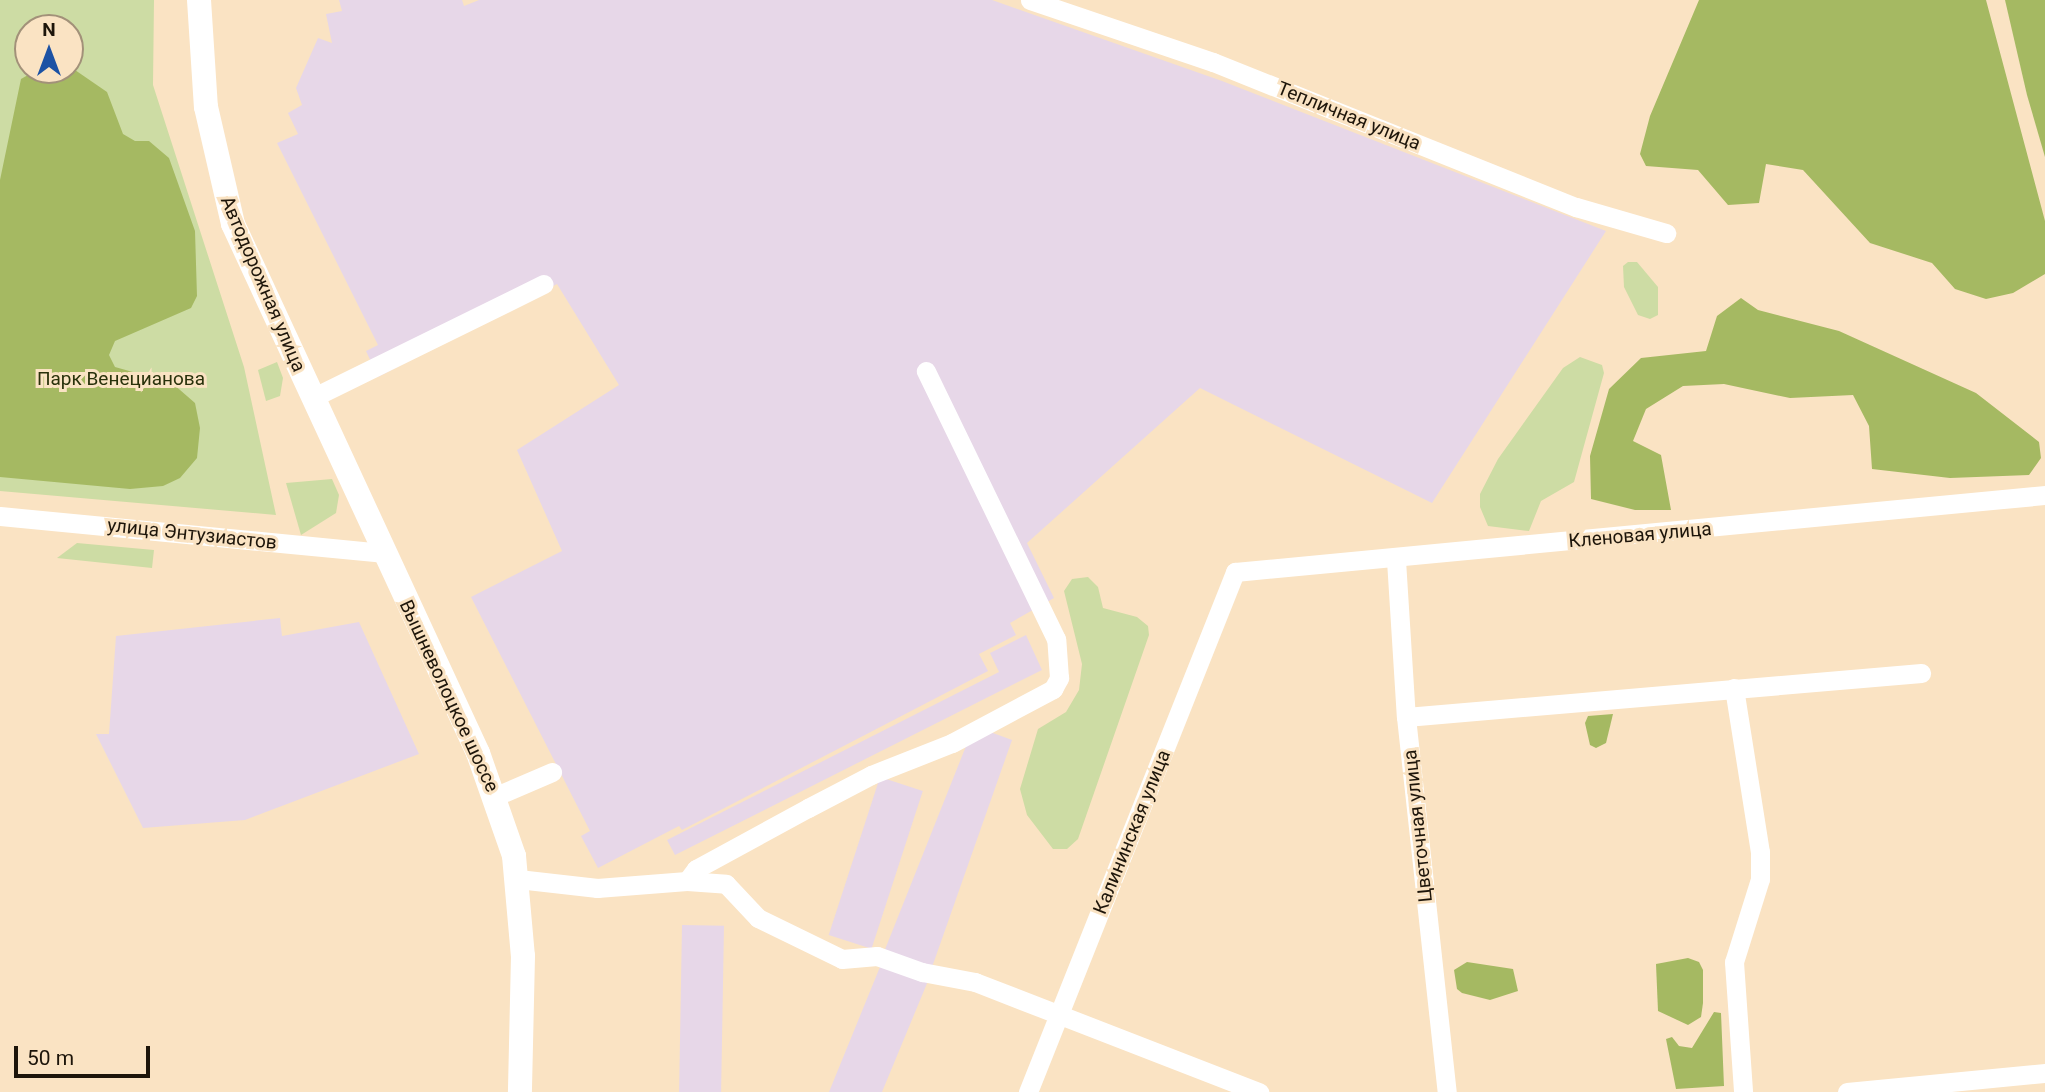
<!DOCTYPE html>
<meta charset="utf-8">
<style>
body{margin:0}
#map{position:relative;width:2045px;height:1092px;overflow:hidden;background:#fae3c3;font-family:Roboto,sans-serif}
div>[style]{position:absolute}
.industrial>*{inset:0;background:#e7d7e8;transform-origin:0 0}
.green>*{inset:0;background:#cddca4}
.forest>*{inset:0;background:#a5b962}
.minor>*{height:19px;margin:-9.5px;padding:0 9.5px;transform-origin:9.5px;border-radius:9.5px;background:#fff}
.major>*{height:24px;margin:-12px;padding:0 12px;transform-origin:12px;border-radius:12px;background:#fff}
span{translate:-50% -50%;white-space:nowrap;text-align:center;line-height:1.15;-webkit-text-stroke:6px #fae3c3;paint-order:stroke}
.street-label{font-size:19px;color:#1d150a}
.park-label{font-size:19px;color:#29310b}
.north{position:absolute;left:14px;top:14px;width:70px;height:70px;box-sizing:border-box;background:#fae3c3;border:2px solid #a29179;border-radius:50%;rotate:0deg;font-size:19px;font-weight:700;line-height:28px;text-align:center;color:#1d150a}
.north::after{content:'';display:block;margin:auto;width:24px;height:32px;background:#1c52a4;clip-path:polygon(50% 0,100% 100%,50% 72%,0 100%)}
.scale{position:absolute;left:14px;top:1046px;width:136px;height:32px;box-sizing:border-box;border:4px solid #1d150a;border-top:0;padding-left:9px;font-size:21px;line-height:24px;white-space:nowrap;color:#1d150a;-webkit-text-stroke:5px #fae3c3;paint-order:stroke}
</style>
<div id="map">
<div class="industrial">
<i style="clip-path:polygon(339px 0,462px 0,464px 6px,479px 0,992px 0,1222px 81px,1606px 231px,1432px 503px,1200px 388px,1027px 543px,1054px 598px,1010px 623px,1016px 635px,979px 654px,988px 671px,682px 830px,679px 826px,598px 868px,581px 836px,590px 831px,471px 597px,562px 551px,517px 450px,619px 385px,557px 284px,378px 377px,366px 351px,378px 345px,277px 143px,298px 134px,288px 113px,302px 105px,296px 88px,318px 38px,332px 43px,326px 14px,342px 11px)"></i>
<i style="clip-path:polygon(280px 618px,282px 636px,359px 622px,419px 754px,245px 820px,143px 828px,96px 734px,109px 734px,116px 636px)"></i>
<i style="clip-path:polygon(1026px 635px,1042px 670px,675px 855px,667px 840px,999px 672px,990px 653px)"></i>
<i style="clip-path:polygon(974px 726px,1012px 740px,931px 970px,884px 952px)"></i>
<i style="left:880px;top:777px;width:45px;height:166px;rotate:18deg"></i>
<i style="left:682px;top:925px;width:42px;height:167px;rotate:1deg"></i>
<i style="clip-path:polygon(882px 962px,928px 981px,882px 1092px,829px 1092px)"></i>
</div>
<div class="green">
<i style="clip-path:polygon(evenodd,0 0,154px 0,153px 85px,244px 367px,276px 515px,0 491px,0 0,28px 28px,70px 28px,70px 70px,28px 70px,28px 28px)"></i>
<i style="clip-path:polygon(1628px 262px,1637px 262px,1658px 287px,1658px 315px,1650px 319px,1638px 315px,1624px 287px,1623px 266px)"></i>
<i style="clip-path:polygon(1580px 357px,1602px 365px,1604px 373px,1574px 482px,1541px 501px,1529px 531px,1488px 526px,1480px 507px,1480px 494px,1498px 459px,1563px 368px)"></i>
<i style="clip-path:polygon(277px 362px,283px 378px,280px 396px,266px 401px,258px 370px)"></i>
<i style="clip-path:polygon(332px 479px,339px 495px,336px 513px,301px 535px,286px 483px)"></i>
<i style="clip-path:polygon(77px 543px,154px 550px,152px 568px,57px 558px)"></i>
<i style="clip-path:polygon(1088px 577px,1098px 587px,1103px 608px,1137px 617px,1148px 626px,1149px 635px,1078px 839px,1067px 849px,1053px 849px,1027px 815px,1020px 789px,1038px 729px,1066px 712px,1079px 690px,1082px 664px,1064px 591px,1072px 579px)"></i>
</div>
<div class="forest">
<i style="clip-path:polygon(1699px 0,1986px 0,2045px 221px,2045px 274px,2013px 293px,1986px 299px,1955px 289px,1932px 263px,1870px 243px,1803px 170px,1766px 164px,1759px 203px,1728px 205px,1698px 170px,1646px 166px,1640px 154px,1650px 116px)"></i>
<i style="clip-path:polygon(2005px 0,2045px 0,2045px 157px,2027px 95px)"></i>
<i style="clip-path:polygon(75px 70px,107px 92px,123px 134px,135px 141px,149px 141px,169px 158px,195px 231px,197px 296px,191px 308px,115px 341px,109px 355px,115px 367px,172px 383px,195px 403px,200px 428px,197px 458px,180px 478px,163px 486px,130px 489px,0 477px,0 180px,21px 79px,35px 71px)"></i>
<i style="clip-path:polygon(1741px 298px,1758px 310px,1839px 331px,1976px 393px,2039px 442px,2041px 458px,2029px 475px,1950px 478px,1872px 469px,1869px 426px,1853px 395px,1790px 398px,1724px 384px,1683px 386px,1646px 409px,1633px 441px,1661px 455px,1671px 510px,1635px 510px,1591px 499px,1590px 456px,1609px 389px,1641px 358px,1706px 351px,1717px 316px)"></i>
<i style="clip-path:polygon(1613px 714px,1606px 743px,1596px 748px,1590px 745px,1585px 723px,1588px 716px)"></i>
<i style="clip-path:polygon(1688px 958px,1699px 962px,1703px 970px,1703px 1003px,1701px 1017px,1688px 1025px,1658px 1011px,1656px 964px)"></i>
<i style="clip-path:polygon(1467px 962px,1513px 969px,1518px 991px,1490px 1000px,1462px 993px,1457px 989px,1454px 970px)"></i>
<i style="clip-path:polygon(1714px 1012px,1721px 1013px,1724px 1086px,1676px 1089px,1666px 1039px,1672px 1037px,1679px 1046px,1692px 1048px)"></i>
</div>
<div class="minor">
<i style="left:1030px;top:0;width:193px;rotate:18.7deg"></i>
<i style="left:1213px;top:62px;width:391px;rotate:21.8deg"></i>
<i style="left:1576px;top:207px;width:94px;rotate:16.1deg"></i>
<i style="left:312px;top:398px;width:258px;rotate:-26.2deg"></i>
<i style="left:0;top:516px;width:387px;rotate:5.5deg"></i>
<i style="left:1396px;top:560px;width:157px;rotate:86.4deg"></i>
<i style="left:1406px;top:717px;width:377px;rotate:83.8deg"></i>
<i style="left:1734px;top:688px;width:166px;rotate:81deg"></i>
<i style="left:1760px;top:852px;width:27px;rotate:90deg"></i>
<i style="left:1760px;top:879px;width:87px;rotate:107.4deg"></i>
<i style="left:1734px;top:962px;width:130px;rotate:86deg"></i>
<i style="left:1406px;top:717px;width:517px;rotate:-4.88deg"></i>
<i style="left:496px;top:796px;width:61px;rotate:-23.2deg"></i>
<i style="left:518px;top:879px;width:80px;rotate:6.5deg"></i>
<i style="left:597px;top:888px;width:90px;rotate:-4.4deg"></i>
<i style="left:687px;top:881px;width:39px;rotate:4deg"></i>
<i style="left:726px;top:884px;width:47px;rotate:46.7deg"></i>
<i style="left:758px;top:918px;width:93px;rotate:26deg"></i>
<i style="left:842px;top:959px;width:35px;rotate:-5deg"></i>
<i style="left:877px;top:956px;width:48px;rotate:19.6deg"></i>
<i style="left:922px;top:972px;width:54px;rotate:10.7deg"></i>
<i style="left:975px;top:982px;width:305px;rotate:21.2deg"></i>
<i style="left:687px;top:881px;width:15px;rotate:-53deg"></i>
<i style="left:696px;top:869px;width:128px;rotate:-28.6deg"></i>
<i style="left:808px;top:808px;width:71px;rotate:-27.6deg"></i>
<i style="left:871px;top:775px;width:87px;rotate:-21.6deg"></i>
<i style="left:952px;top:743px;width:115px;rotate:-28.1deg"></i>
<i style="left:1053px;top:689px;width:13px;rotate:-61deg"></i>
<i style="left:1059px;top:678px;width:39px;rotate:-94deg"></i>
<i style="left:1056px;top:639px;width:298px;rotate:-115.9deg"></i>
<i style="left:1028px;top:1092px;width:560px;rotate:-68.29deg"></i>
<i style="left:1235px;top:572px;width:814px;rotate:-5.43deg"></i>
<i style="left:1847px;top:1092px;width:199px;rotate:-5.5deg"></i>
</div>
<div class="major">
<i style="left:199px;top:0;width:107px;rotate:86.3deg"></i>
<i style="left:206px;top:107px;width:120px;rotate:77deg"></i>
<i style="left:233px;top:224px;width:583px;rotate:65.15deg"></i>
<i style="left:478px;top:753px;width:109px;rotate:70.7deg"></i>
<i style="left:514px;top:856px;width:100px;rotate:84.9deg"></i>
<i style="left:523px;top:956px;width:136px;rotate:91.3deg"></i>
</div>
<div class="street-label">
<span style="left:1349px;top:116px;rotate:22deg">Тепличная улица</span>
<span style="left:263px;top:284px;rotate:67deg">Автодорожная улица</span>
<span style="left:192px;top:534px;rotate:6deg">улица Энтузиастов</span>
<span style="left:1640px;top:535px;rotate:-5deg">Кленовая улица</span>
<span style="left:449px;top:696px;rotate:65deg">Вышневолоцкое шоссе</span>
<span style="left:1418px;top:826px;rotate:-96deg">Цветочная улица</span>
<span style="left:1132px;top:832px;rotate:-68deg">Калининская улица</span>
</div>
<div class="park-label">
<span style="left:121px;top:379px">Парк Венецианова</span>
</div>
<div class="north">N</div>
<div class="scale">50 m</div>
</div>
